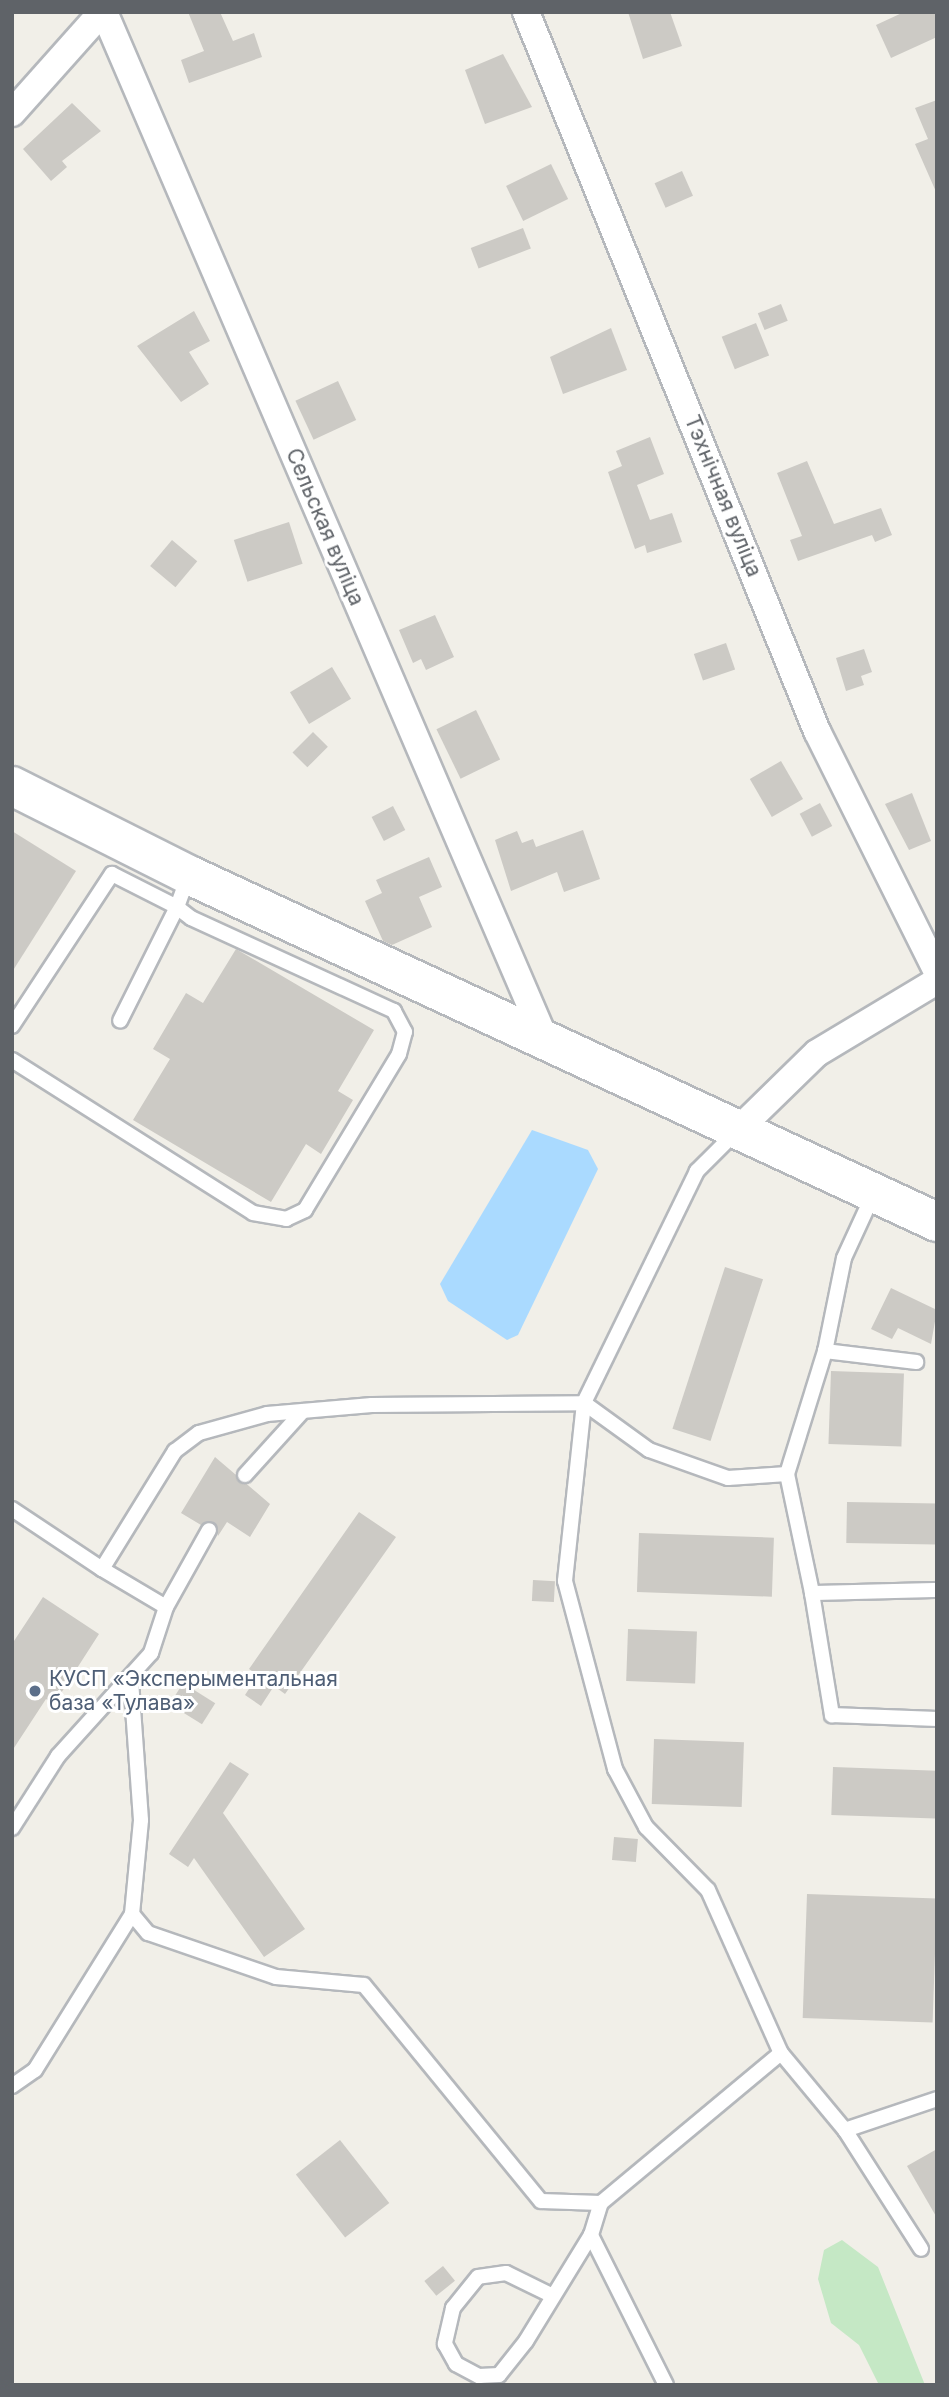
<!DOCTYPE html>
<meta charset="utf-8">
<style>
body{margin:0}
#map{position:relative;width:949px;height:2397px;overflow:hidden;background:#f1efe8;font-family:Inter,sans-serif}
div>[style]{position:absolute}
.green>*{inset:0;background:#c5e8c5}
.water>*{inset:0;background:#aadaff}
.building>*{inset:0;background:#cccac5;transform-origin:0 0}
.roads{filter:drop-shadow(2px 0 #b5b8bc) drop-shadow(-2px 0 #b5b8bc) drop-shadow(0 2px #b5b8bc) drop-shadow(0 -2px #b5b8bc)}
.lane>*{height:14px;margin:-7px;padding:0 7px;transform-origin:7px;border-radius:7px;background:#fff}
.street>*{height:26px;margin:-13px;padding:0 13px;transform-origin:13px;border-radius:13px;background:#fff}
.secondary>*{height:38px;margin:-19px;padding:0 19px;transform-origin:19px;border-radius:19px;background:#fff}
.dots>*{width:19px;height:19px;translate:-50% -50%;box-sizing:border-box;border:4px solid #fff;border-radius:50%}
span{translate:-50% -50%;white-space:nowrap;text-align:center;line-height:1.15;-webkit-text-stroke:6px #fff;paint-order:stroke}
.street-label{font-size:21px;color:#5f6368}
.service-label{font-size:21px;color:#4e5e75}
.left{translate:0 -50%;text-align:left}
.frame{position:absolute;inset:0;border:14px solid #5f6368;pointer-events:none}
</style>
<div id="map">
<div class="green">
<i style="clip-path:polygon(842px 2240px,878px 2267px,925px 2385px,879px 2385px,859px 2345px,831px 2323px,818px 2279px,824px 2250px)"></i>
</div>
<div class="water">
<i style="clip-path:polygon(532px 1130px,588px 1150px,598px 1169px,518px 1335px,507px 1340px,448px 1301px,440px 1284px)"></i>
</div>
<div class="building">
<i style="clip-path:polygon(188px 12px,220px 12px,233px 41px,254px 33px,262px 57px,189px 83px,181px 60px,204px 51px)"></i>
<i style="clip-path:polygon(628px 12px,670px 12px,682px 46px,643px 59px)"></i>
<i style="clip-path:polygon(904px 12px,937px 12px,937px 37px,891px 58px,876px 25px)"></i>
<i style="clip-path:polygon(503px 54px,532px 107px,485px 124px,465px 70px)"></i>
<i style="clip-path:polygon(937px 100px,937px 194px,915px 144px,928px 139px,915px 108px)"></i>
<i style="clip-path:polygon(72px 103px,101px 131px,62px 161px,67px 167px,51px 181px,23px 149px)"></i>
<i style="left:551px;top:164px;width:39px;height:50px;rotate:64deg"></i>
<i style="left:682px;top:171px;width:27px;height:30px;rotate:66deg"></i>
<i style="left:523px;top:228px;width:22px;height:56px;rotate:69deg"></i>
<i style="left:781px;top:304px;width:18px;height:25px;rotate:68deg"></i>
<i style="clip-path:polygon(194px 311px,210px 341px,189px 352px,209px 384px,181px 402px,137px 346px)"></i>
<i style="left:756px;top:323px;width:35px;height:37px;rotate:68deg"></i>
<i style="clip-path:polygon(611px 328px,627px 370px,563px 394px,550px 357px)"></i>
<i style="left:338px;top:381px;width:43px;height:47px;rotate:65deg"></i>
<i style="clip-path:polygon(650px 437px,664px 474px,637px 485px,650px 520px,672px 513px,682px 542px,647px 553px,645px 545px,635px 549px,608px 472px,622px 466px,616px 451px)"></i>
<i style="clip-path:polygon(807px 461px,834px 524px,881px 508px,892px 535px,875px 542px,872px 535px,798px 561px,790px 540px,802px 536px,777px 473px)"></i>
<i style="left:289px;top:522px;width:44px;height:58px;rotate:72deg"></i>
<i style="left:172px;top:540px;width:33px;height:34px;rotate:40deg"></i>
<i style="clip-path:polygon(435px 615px,454px 657px,426px 670px,421px 659px,413px 663px,399px 630px)"></i>
<i style="left:726px;top:643px;width:28px;height:34px;rotate:71deg"></i>
<i style="clip-path:polygon(864px 649px,872px 672px,861px 676px,864px 685px,846px 691px,836px 658px)"></i>
<i style="left:332px;top:667px;width:37px;height:49px;rotate:59deg"></i>
<i style="left:476px;top:710px;width:55px;height:44px;rotate:64deg"></i>
<i style="left:313px;top:732px;width:21px;height:29px;rotate:45deg"></i>
<i style="left:781px;top:761px;width:44px;height:36px;rotate:60deg"></i>
<i style="clip-path:polygon(912px 793px,931px 841px,909px 850px,885px 804px)"></i>
<i style="left:820px;top:803px;width:26px;height:23px;rotate:62deg"></i>
<i style="left:393px;top:806px;width:27px;height:24px;rotate:63deg"></i>
<i style="clip-path:polygon(583px 830px,600px 879px,564px 892px,557px 872px,511px 891px,495px 840px,517px 831px,522px 843px,533px 839px,536px 847px)"></i>
<i style="clip-path:polygon(12px 831px,76px 871px,12px 972px)"></i>
<i style="clip-path:polygon(429px 857px,442px 887px,419px 897px,432px 927px,392px 945px,383px 941px,365px 901px,382px 893px,376px 880px)"></i>
<i style="clip-path:polygon(236px 949px,374px 1030px,338px 1091px,353px 1100px,321px 1154px,306px 1144px,271px 1202px,133px 1120px,170px 1059px,153px 1049px,186px 993px,203px 1003px)"></i>
<i style="left:725px;top:1267px;width:40px;height:170px;rotate:18deg"></i>
<i style="clip-path:polygon(891px 1288px,937px 1310px,931px 1344px,898px 1328px,892px 1339px,871px 1329px)"></i>
<i style="left:831px;top:1371px;width:73px;height:73px;rotate:2deg"></i>
<i style="clip-path:polygon(215px 1457px,270px 1504px,250px 1537px,227px 1522px,218px 1536px,214px 1522px,201px 1525px,181px 1513px)"></i>
<i style="left:847px;top:1502px;width:90px;height:41px;rotate:1deg"></i>
<i style="clip-path:polygon(359px 1512px,396px 1537px,285px 1694px,274px 1686px,261px 1706px,245px 1695px,258px 1675px,249px 1669px)"></i>
<i style="left:639px;top:1533px;width:135px;height:59px;rotate:2deg"></i>
<i style="left:533px;top:1580px;width:22px;height:21px;rotate:3deg"></i>
<i style="clip-path:polygon(43px 1597px,99px 1634px,54px 1704px,46px 1699px,12px 1751px,12px 1644px)"></i>
<i style="left:628px;top:1629px;width:69px;height:52px;rotate:2deg"></i>
<i style="left:183px;top:1683px;width:38px;height:25px;rotate:32deg"></i>
<i style="left:654px;top:1739px;width:90px;height:65px;rotate:2deg"></i>
<i style="clip-path:polygon(230px 1762px,249px 1774px,223px 1813px,305px 1929px,264px 1957px,194px 1858px,188px 1867px,169px 1854px)"></i>
<i style="left:833px;top:1767px;width:104px;height:48px;rotate:2deg"></i>
<i style="left:614px;top:1837px;width:24px;height:23px;rotate:5deg"></i>
<i style="left:807px;top:1894px;width:130px;height:124px;rotate:2deg"></i>
<i style="left:340px;top:2140px;width:80px;height:56px;rotate:52deg"></i>
<i style="clip-path:polygon(937px 2149px,937px 2218px,907px 2166px)"></i>
<i style="left:443px;top:2266px;width:19px;height:24px;rotate:51deg"></i>
</div>
<div class="roads">
<div class="lane">
<i style="left:12px;top:1026px;width:182px;rotate:-56.7deg"></i>
<i style="left:112px;top:874px;width:73px;rotate:26.9deg"></i>
<i style="left:177px;top:907px;width:127px;rotate:116.6deg"></i>
<i style="left:12px;top:1060px;width:285px;rotate:32.4deg"></i>
<i style="left:253px;top:1213px;width:34px;rotate:10deg"></i>
<i style="left:286px;top:1219px;width:21px;rotate:-25deg"></i>
<i style="left:305px;top:1210px;width:182px;rotate:-58.9deg"></i>
<i style="left:399px;top:1054px;width:23px;rotate:-75deg"></i>
<i style="left:405px;top:1032px;width:24px;rotate:-118deg"></i>
<i style="left:394px;top:1011px;width:223px;rotate:-155.4deg"></i>
<i style="left:191px;top:918px;width:18px;rotate:-142deg"></i>
<i style="left:177px;top:907px;width:32px;rotate:-70deg"></i>
<i style="left:737px;top:1131px;width:57px;rotate:135deg"></i>
<i style="left:697px;top:1171px;width:258px;rotate:116deg"></i>
<i style="left:584px;top:1403px;width:179px;rotate:96.1deg"></i>
<i style="left:565px;top:1581px;width:195px;rotate:75.1deg"></i>
<i style="left:615px;top:1769px;width:66px;rotate:61.9deg"></i>
<i style="left:646px;top:1827px;width:88px;rotate:45.5deg"></i>
<i style="left:708px;top:1890px;width:179px;rotate:65.9deg"></i>
<i style="left:781px;top:2053px;width:100px;rotate:50.3deg"></i>
<i style="left:845px;top:2130px;width:141px;rotate:57.4deg"></i>
<i style="left:873px;top:1195px;width:69px;rotate:114.7deg"></i>
<i style="left:844px;top:1258px;width:95px;rotate:101.5deg"></i>
<i style="left:825px;top:1351px;width:92px;rotate:6.9deg"></i>
<i style="left:787px;top:1474px;width:122px;rotate:78.1deg"></i>
<i style="left:812px;top:1593px;width:125px;rotate:-1.4deg"></i>
<i style="left:245px;top:1475px;width:86px;rotate:-47.8deg"></i>
<i style="left:12px;top:1509px;width:108px;rotate:33.7deg"></i>
<i style="left:102px;top:1569px;width:139px;rotate:-58.3deg"></i>
<i style="left:175px;top:1451px;width:30px;rotate:-37deg"></i>
<i style="left:199px;top:1433px;width:71px;rotate:-15.6deg"></i>
<i style="left:267px;top:1414px;width:105px;rotate:-4.9deg"></i>
<i style="left:372px;top:1405px;width:212px;rotate:-0.5deg"></i>
<i style="left:584px;top:1403px;width:80px;rotate:35.9deg"></i>
<i style="left:649px;top:1450px;width:84px;rotate:19.5deg"></i>
<i style="left:728px;top:1478px;width:59px;rotate:-3.9deg"></i>
<i style="left:787px;top:1474px;width:129px;rotate:-72.8deg"></i>
<i style="left:102px;top:1569px;width:74px;rotate:30.7deg"></i>
<i style="left:166px;top:1607px;width:88px;rotate:-60.8deg"></i>
<i style="left:812px;top:1593px;width:124px;rotate:80.7deg"></i>
<i style="left:832px;top:1715px;width:105px;rotate:2.2deg"></i>
<i style="left:12px;top:1828px;width:85px;rotate:-57.4deg"></i>
<i style="left:58px;top:1756px;width:139px;rotate:-47.9deg"></i>
<i style="left:151px;top:1653px;width:48px;rotate:-71.9deg"></i>
<i style="left:132px;top:1914px;width:25px;rotate:50deg"></i>
<i style="left:148px;top:1933px;width:135px;rotate:19deg"></i>
<i style="left:276px;top:1977px;width:88px;rotate:5.2deg"></i>
<i style="left:364px;top:1985px;width:279px;rotate:50.7deg"></i>
<i style="left:541px;top:2201px;width:60px;rotate:1.9deg"></i>
<i style="left:12px;top:2086px;width:28px;rotate:-35deg"></i>
<i style="left:35px;top:2070px;width:184px;rotate:-58.1deg"></i>
<i style="left:132px;top:1914px;width:94px;rotate:-84.5deg"></i>
<i style="left:141px;top:1820px;width:140px;rotate:-94.1deg"></i>
<i style="left:845px;top:2130px;width:97px;rotate:-18.6deg"></i>
<i style="left:553px;top:2296px;width:52px;rotate:-153.9deg"></i>
<i style="left:506px;top:2273px;width:28px;rotate:172deg"></i>
<i style="left:478px;top:2277px;width:40px;rotate:129deg"></i>
<i style="left:453px;top:2308px;width:37px;rotate:103deg"></i>
<i style="left:445px;top:2344px;width:23px;rotate:61deg"></i>
<i style="left:456px;top:2364px;width:26px;rotate:28deg"></i>
<i style="left:479px;top:2376px;width:20px;rotate:-3deg"></i>
<i style="left:499px;top:2375px;width:43px;rotate:-51.5deg"></i>
<i style="left:526px;top:2341px;width:124px;rotate:-58.5deg"></i>
<i style="left:666px;top:2385px;width:168px;rotate:-116.6deg"></i>
<i style="left:591px;top:2235px;width:34px;rotate:-73deg"></i>
<i style="left:601px;top:2203px;width:234px;rotate:-39.8deg"></i>
</div>
<div class="street">
<i style="left:104px;top:12px;width:1121px;rotate:66.77deg"></i>
<i style="left:526px;top:12px;width:776px;rotate:67.97deg"></i>
<i style="left:817px;top:731px;width:269px;rotate:63.5deg"></i>
<i style="left:12px;top:113px;width:135px;rotate:-48.3deg"></i>
<i style="left:738px;top:1130px;width:110px;rotate:-44.3deg"></i>
<i style="left:817px;top:1053px;width:140px;rotate:-31deg"></i>
</div>
<div class="secondary">
<i style="left:12px;top:786px;width:198px;rotate:26.7deg"></i>
<i style="left:189px;top:875px;width:825px;rotate:24.89deg"></i>
</div>
</div>
<div class="dots">
<i style="left:35px;top:1691px;background:#5c6f8a"></i>
</div>
<div class="street-label">
<span style="left:723px;top:496px;rotate:68deg">Тэхнічная вуліца</span>
<span style="left:325px;top:527px;rotate:67deg">Сельская вуліца</span>
</div>
<div class="service-label">
<span class="left" style="left:49px;top:1691px">КУСП «Эксперыментальная<br>база «Тулава»</span>
</div>
<div class="frame"></div>
</div>
